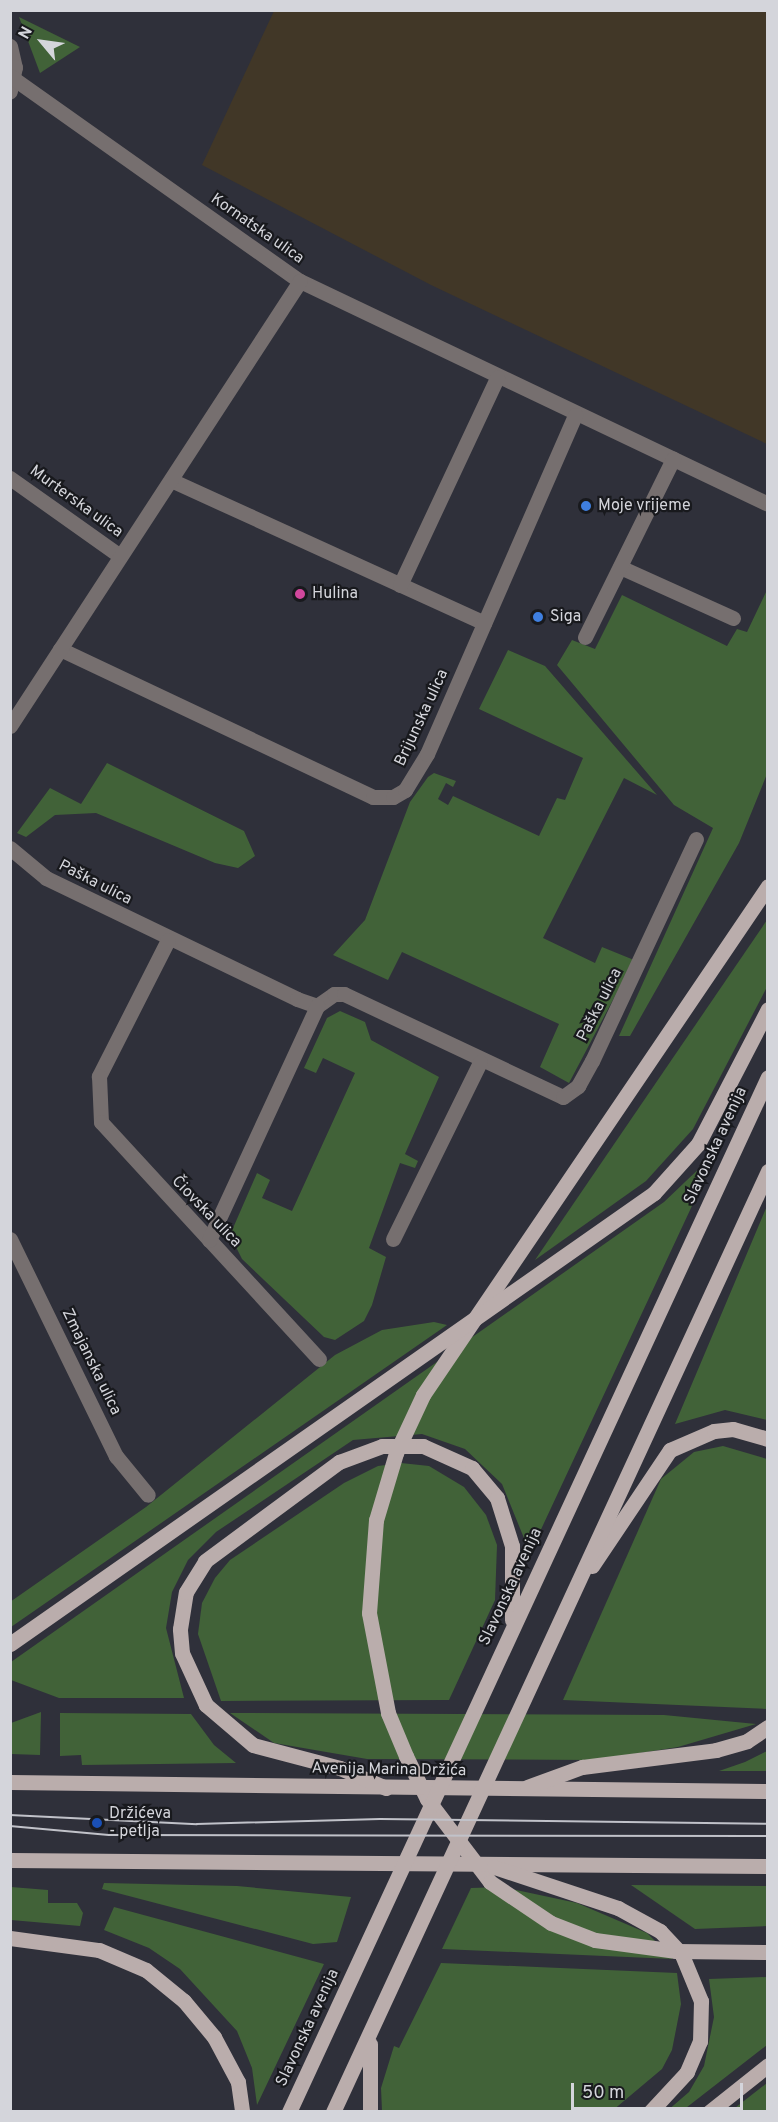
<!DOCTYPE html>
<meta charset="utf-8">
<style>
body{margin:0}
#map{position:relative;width:778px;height:2122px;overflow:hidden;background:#2f303a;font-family:Overpass,sans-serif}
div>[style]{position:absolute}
.commercial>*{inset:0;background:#413727}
.green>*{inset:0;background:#416238}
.minor>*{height:15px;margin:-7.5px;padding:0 7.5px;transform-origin:7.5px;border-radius:7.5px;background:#766f6f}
.major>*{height:15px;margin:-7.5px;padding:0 7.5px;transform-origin:7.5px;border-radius:7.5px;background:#baadac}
.tram>*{height:1.5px;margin:-0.75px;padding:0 0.75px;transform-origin:0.75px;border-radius:0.75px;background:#c1c2c9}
.dots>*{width:16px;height:16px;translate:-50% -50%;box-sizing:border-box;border:3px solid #18191d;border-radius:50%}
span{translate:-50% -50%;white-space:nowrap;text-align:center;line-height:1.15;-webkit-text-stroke:4.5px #18191d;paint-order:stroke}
.street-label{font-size:16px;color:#d4d5db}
.poi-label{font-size:16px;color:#d4d5db}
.left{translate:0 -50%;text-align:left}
.frame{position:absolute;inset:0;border:12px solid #d4d5db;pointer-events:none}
.north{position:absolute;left:12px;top:12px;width:60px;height:60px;-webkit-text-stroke:4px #18191d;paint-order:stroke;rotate:299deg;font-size:16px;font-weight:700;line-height:24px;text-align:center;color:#d4d5db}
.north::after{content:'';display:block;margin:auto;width:21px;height:27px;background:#d4d5db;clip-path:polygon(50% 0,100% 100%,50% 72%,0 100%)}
.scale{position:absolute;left:571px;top:2083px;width:172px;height:27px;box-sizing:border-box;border:3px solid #d4d5db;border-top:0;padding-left:8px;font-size:18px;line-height:21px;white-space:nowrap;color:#d4d5db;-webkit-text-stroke:4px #18191d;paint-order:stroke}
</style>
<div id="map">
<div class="commercial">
<i style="clip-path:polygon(274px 11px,767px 11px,767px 444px,431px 285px,202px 165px)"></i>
</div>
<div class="green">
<i style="clip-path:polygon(19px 17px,80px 47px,40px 73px)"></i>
<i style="clip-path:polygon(767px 590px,767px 774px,739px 843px,630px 1036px,619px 1036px,713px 828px,674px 805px,557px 665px,572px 640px,595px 649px,622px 595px,727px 646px,737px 629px,747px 632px)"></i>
<i style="clip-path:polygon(508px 650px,545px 666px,657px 795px,624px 778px,543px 938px,595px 963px,602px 947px,634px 960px,569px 1083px,540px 1067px,559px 1024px,402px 952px,388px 980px,333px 955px,365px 920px,410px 802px,428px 777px,434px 773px,456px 781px,453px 787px,446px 783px,438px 799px,448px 805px,453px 796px,539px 836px,557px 798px,565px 800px,583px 758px,479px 709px)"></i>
<i style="clip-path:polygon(107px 763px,244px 831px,255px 856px,238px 868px,215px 863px,96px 813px,55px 815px,26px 837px,17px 833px,50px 788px,81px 804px)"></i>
<i style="clip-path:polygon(767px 920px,767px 987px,693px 1129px,646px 1181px,535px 1260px)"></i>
<i style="clip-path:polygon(340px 1011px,365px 1022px,371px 1040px,439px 1077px,405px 1154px,418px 1161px,415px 1168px,400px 1163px,369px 1248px,386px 1257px,372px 1305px,364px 1321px,335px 1340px,324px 1337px,242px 1259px,230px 1235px,257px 1173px,270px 1180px,262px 1198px,292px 1211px,355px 1073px,323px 1058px,316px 1073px,304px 1068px,327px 1018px)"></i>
<i style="clip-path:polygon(707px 1161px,712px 1163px,530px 1553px,502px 1484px,465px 1449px,422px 1434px,353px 1440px,216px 1532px,188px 1560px,172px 1592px,166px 1628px,184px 1698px,59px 1698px,11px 1680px,11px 1662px,664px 1202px)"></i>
<i style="clip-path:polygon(767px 1206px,767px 1420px,725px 1410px,675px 1424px)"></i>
<i style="clip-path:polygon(434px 1322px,447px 1325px,11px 1627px,10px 1602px,146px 1507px,335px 1355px,382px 1330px)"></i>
<i style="clip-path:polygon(723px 1446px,767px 1459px,767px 1709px,563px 1700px,661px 1479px,694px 1452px)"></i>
<i style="clip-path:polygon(401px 1463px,429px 1466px,464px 1487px,486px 1515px,497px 1545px,495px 1600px,449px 1700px,221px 1701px,198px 1634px,202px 1603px,215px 1578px,230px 1560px,344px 1483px,378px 1466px)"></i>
<i style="clip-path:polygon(41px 1712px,40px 1755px,11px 1754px,11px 1723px)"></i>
<i style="clip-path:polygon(60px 1713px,191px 1714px,214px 1745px,236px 1763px,82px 1765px,81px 1755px,60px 1756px)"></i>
<i style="clip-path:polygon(230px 1713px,664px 1715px,756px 1724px,678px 1747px,596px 1760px,367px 1759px,274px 1743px)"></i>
<i style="clip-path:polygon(767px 1751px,767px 1771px,719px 1771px,745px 1762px)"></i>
<i style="clip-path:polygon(104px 1883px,237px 1886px,351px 1897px,337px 1942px,313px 1944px,102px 1889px)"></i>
<i style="clip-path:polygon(631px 1885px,767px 1886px,767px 1926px,695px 1929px)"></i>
<i style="clip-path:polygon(11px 1887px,48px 1890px,48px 1903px,77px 1903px,83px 1913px,80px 1926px,11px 1920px)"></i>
<i style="clip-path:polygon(502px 1887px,577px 1903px,647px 1933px,673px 1959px,442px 1949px,471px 1888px)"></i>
<i style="clip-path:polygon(114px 1907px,324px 1964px,257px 2105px,252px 2068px,237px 2031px,180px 1969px,149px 1948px,104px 1930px)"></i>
<i style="clip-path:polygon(441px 1963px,677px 1973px,681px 2004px,672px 2050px,662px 2069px,612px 2111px,382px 2111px,381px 2088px,394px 2046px,399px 2048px)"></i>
<i style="clip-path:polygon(767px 1977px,767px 2045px,682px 2111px,667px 2111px,689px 2092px,704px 2066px,714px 2017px,709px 1979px)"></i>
<i style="clip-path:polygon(767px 2083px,767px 2111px,731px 2111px)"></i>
</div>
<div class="minor">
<i style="left:10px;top:46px;width:22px;rotate:77deg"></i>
<i style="left:15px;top:67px;width:25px;rotate:102deg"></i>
<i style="left:10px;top:76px;width:355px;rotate:35.3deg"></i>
<i style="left:300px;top:281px;width:518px;rotate:25.48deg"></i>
<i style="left:10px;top:478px;width:135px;rotate:35.3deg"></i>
<i style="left:173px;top:481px;width:342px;rotate:24.5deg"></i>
<i style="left:620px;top:567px;width:124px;rotate:24.3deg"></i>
<i style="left:400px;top:585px;width:229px;rotate:-64.9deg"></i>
<i style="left:585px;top:637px;width:199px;rotate:-63.7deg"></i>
<i style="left:60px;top:649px;width:346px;rotate:25.3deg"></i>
<i style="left:373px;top:797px;width:20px"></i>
<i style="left:393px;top:797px;width:14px;rotate:-30deg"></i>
<i style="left:405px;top:790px;width:42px;rotate:-58.6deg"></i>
<i style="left:427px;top:754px;width:370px;rotate:-66.4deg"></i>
<i style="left:10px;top:726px;width:531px;rotate:-56.91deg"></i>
<i style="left:10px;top:848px;width:47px;rotate:39.8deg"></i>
<i style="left:46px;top:878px;width:279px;rotate:25.7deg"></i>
<i style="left:297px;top:999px;width:21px;rotate:19deg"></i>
<i style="left:317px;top:1006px;width:21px;rotate:-35deg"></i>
<i style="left:334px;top:994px;width:10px"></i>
<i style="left:344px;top:994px;width:242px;rotate:25.2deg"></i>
<i style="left:563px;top:1097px;width:19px;rotate:-36deg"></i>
<i style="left:578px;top:1086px;width:29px;rotate:-61deg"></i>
<i style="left:592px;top:1061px;width:245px;rotate:-64.9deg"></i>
<i style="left:168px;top:940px;width:153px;rotate:116.9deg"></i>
<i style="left:99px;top:1076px;width:46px;rotate:87.5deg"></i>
<i style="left:101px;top:1122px;width:322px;rotate:47.4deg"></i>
<i style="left:10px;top:1239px;width:242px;rotate:64deg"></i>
<i style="left:116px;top:1456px;width:50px;rotate:50.6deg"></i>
<i style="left:393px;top:1239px;width:197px;rotate:-63.8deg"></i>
<i style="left:209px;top:1240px;width:258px;rotate:-65.2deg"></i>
</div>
<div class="major">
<i style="left:768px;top:886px;width:615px;rotate:124.13deg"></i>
<i style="left:423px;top:1395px;width:64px;rotate:115deg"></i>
<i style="left:396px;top:1453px;width:70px;rotate:106.6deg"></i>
<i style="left:376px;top:1520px;width:93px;rotate:94.3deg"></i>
<i style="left:369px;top:1613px;width:102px;rotate:79.2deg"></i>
<i style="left:388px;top:1713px;width:47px;rotate:67.3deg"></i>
<i style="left:406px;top:1756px;width:48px;rotate:64deg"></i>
<i style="left:427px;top:1799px;width:104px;rotate:52.8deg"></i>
<i style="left:490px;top:1882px;width:73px;rotate:33.9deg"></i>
<i style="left:551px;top:1923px;width:47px;rotate:21.1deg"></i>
<i style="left:595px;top:1940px;width:82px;rotate:7.7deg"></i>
<i style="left:676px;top:1951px;width:92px;rotate:0.6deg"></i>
<i style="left:592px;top:1566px;width:140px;rotate:-56.1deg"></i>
<i style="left:670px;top:1450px;width:48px;rotate:-23.4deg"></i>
<i style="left:714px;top:1431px;width:19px;rotate:-6deg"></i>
<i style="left:733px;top:1429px;width:36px;rotate:16deg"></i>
<i style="left:10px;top:1644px;width:786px;rotate:-35deg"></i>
<i style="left:654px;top:1193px;width:66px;rotate:-48.1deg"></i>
<i style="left:698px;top:1144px;width:152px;rotate:-62.6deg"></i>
<i style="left:10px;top:1782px;width:758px;rotate:0.68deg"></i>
<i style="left:527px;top:1787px;width:59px;rotate:-20deg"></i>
<i style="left:582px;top:1767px;width:135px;rotate:-7.2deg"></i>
<i style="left:716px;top:1750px;width:32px;rotate:-16deg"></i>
<i style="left:747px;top:1741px;width:25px;rotate:-34deg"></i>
<i style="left:386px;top:1788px;width:50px;rotate:-156.5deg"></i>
<i style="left:340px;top:1768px;width:90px;rotate:-165.2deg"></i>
<i style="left:253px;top:1745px;width:62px;rotate:-139.6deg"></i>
<i style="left:206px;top:1705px;width:57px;rotate:-114.8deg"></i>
<i style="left:182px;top:1653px;width:24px;rotate:-95deg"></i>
<i style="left:180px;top:1629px;width:37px;rotate:-81deg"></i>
<i style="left:186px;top:1592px;width:36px;rotate:-58deg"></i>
<i style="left:205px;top:1561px;width:167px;rotate:-36.5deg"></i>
<i style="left:339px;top:1462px;width:46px;rotate:-20.4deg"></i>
<i style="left:382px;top:1446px;width:41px"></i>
<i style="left:423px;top:1446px;width:54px;rotate:24.2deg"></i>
<i style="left:472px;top:1468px;width:39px;rotate:50deg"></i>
<i style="left:497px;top:1498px;width:50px;rotate:72.6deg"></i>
<i style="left:512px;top:1546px;width:74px;rotate:90deg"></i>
<i style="left:10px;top:1860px;width:758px;rotate:0.45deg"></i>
<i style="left:494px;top:1867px;width:131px;rotate:18.3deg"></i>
<i style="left:618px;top:1908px;width:48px;rotate:28.7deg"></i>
<i style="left:660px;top:1931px;width:33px;rotate:47deg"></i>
<i style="left:682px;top:1955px;width:50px;rotate:67.6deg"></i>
<i style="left:701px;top:2001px;width:40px;rotate:91.4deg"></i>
<i style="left:700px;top:2041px;width:34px;rotate:113deg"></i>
<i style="left:687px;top:2072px;width:54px;rotate:132.8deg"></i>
<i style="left:10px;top:1938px;width:90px;rotate:7.7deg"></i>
<i style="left:99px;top:1950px;width:51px;rotate:23.1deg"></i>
<i style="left:146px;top:1970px;width:49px;rotate:39.2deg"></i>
<i style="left:184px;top:2001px;width:47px;rotate:50.2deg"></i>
<i style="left:214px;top:2037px;width:51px;rotate:61.9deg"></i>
<i style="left:238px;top:2082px;width:30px;rotate:82deg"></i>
<i style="left:289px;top:2112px;width:1140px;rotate:-65.17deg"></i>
<i style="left:333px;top:2112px;width:1037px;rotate:-65.19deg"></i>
<i style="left:370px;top:2112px;width:68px;rotate:-90deg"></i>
<i style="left:709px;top:2112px;width:75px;rotate:-38.5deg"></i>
</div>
<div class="tram">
<i style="left:10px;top:1815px;width:187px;rotate:2.8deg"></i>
<i style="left:197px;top:1824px;width:183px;rotate:-1.6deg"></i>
<i style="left:380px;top:1819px;width:388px;rotate:0.7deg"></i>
<i style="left:10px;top:1826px;width:99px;rotate:5.2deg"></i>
<i style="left:109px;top:1835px;width:659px;rotate:0.09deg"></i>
</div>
<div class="dots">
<i style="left:586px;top:506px;background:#3f7fe0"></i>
<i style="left:300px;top:594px;background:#d1479c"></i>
<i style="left:538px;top:617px;background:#3f7fe0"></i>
<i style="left:97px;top:1823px;background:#1a4fb4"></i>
</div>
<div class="street-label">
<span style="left:257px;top:229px;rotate:35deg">Kornatska ulica</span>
<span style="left:76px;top:502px;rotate:36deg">Murterska ulica</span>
<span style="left:422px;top:718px;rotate:-65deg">Brijunska ulica</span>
<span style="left:95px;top:883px;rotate:27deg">Paška ulica</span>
<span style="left:600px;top:1005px;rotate:-63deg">Paška ulica</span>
<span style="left:716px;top:1146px;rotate:-65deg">Slavonska avenija</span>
<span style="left:206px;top:1212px;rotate:46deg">Čiovska ulica</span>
<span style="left:91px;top:1362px;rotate:64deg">Zmajanska ulica</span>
<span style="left:511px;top:1587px;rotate:-65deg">Slavonska avenija</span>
<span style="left:389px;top:1770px;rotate:1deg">Avenija Marina Držića</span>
<span style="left:308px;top:2028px;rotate:-65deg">Slavonska avenija</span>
</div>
<div class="poi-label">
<span class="left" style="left:598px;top:506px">Moje vrijeme</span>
<span class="left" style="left:312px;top:594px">Hulina</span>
<span class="left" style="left:550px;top:617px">Siga</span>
<span class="left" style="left:109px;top:1823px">Držićeva<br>- petlja</span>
</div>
<div class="frame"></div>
<div class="north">N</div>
<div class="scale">50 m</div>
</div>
